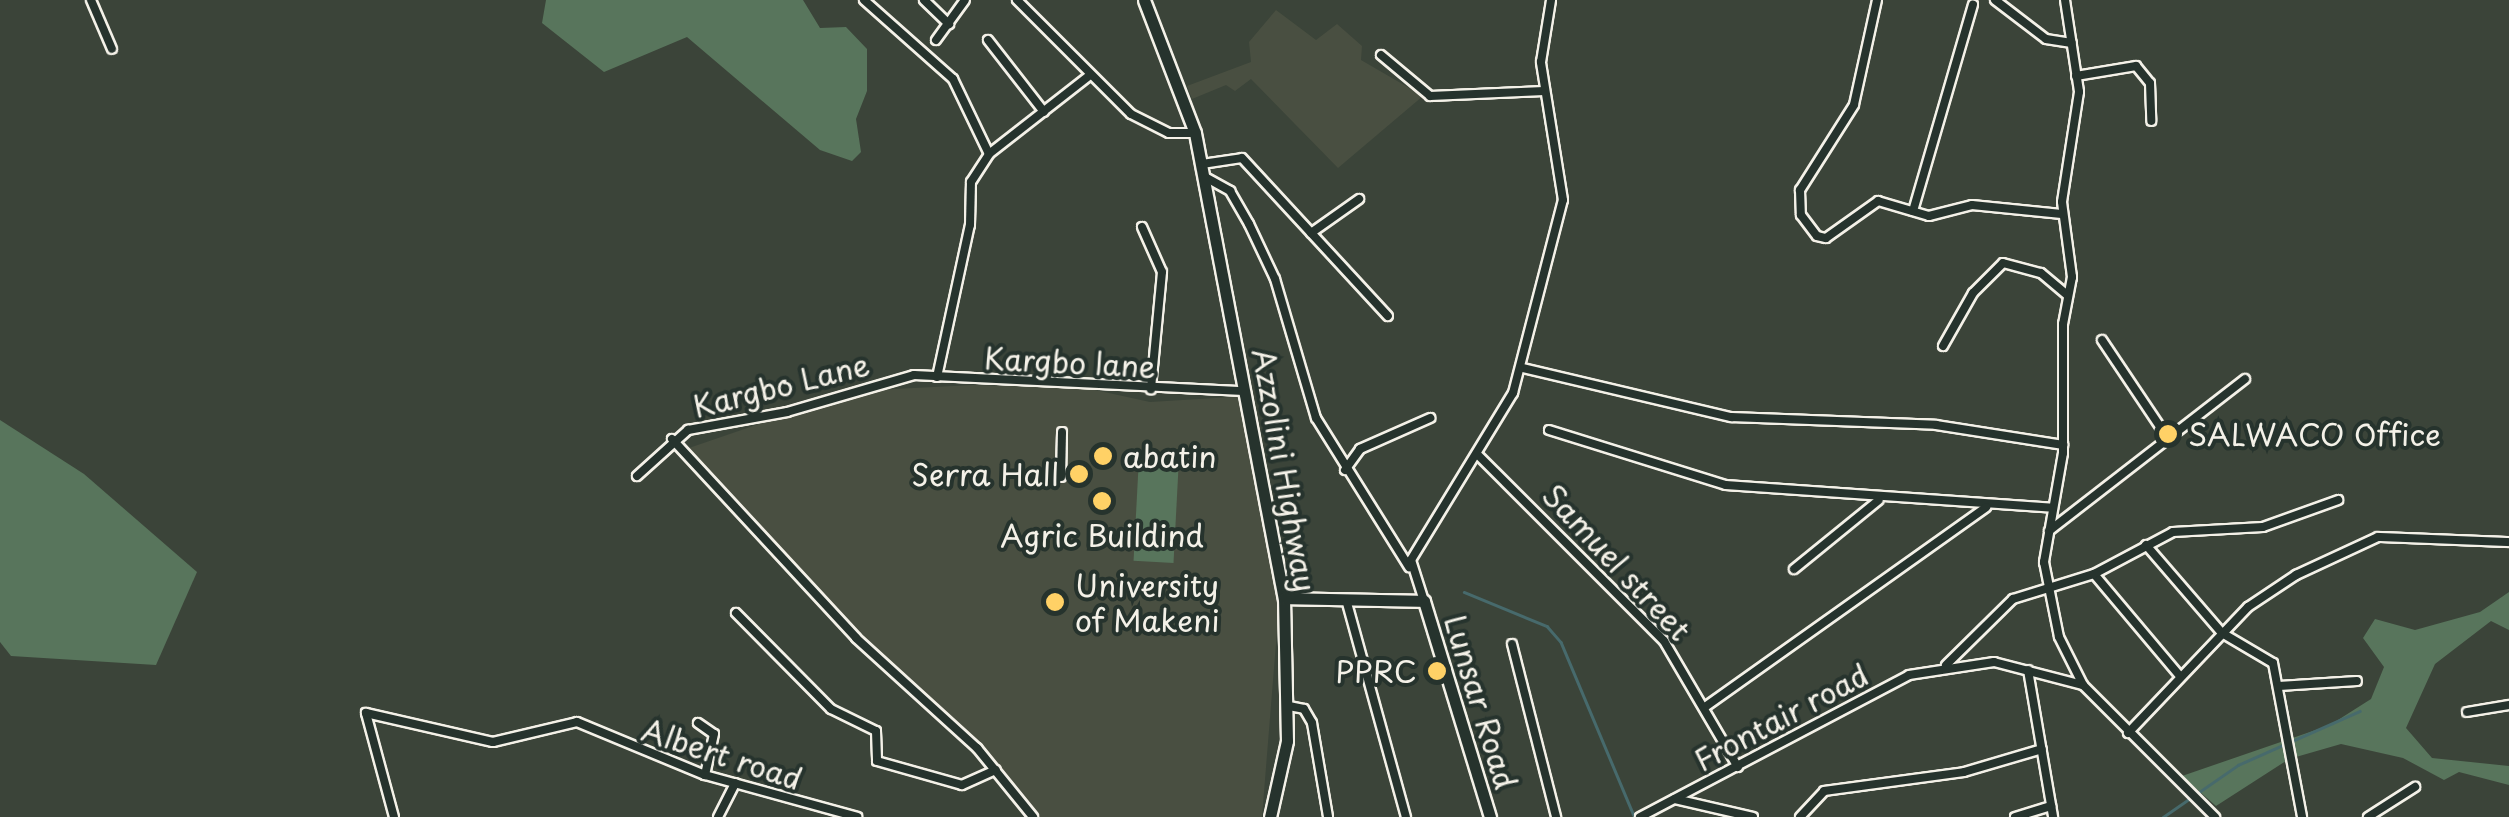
<!DOCTYPE html>
<style>
body{margin:0}
#map{position:relative;width:2509px;height:817px;overflow:hidden;background:#3b4439;font-family:"Playpen Sans",sans-serif}
div>[style]{position:absolute}
.built>*{inset:0;background:#494f41}
.green>*{inset:0;background:#58755c;transform-origin:0 0}
.stream>*{height:2.5px;margin:-1.25px;padding:0 1.25px;transform-origin:1.25px;border-radius:1.25px;background:#476a6c}
.roads{filter:drop-shadow(2px 0 #f4f1e8) drop-shadow(-2px 0 #f4f1e8) drop-shadow(0 2px #f4f1e8) drop-shadow(0 -2px #f4f1e8)}
.minor>*{height:8px;margin:-4px;padding:0 4px;transform-origin:4px;border-radius:4px;background:#26332d}
.primary>*{height:11px;margin:-5.5px;padding:0 5.5px;transform-origin:5.5px;border-radius:5.5px;background:#26332d}
.dots>*{width:28px;height:28px;translate:-50% -50%;box-sizing:border-box;border:5px solid #26332d;border-radius:50%}
span{translate:-50% -50%;white-space:nowrap;text-align:center;line-height:1.15;-webkit-text-stroke:8px #26332d;paint-order:stroke}
.street-label{font-size:30px;color:#f4f1e8}
.poi-label{font-size:30px;color:#f4f1e8}
.left{translate:0 -50%;text-align:left}
.right{translate:-100% -50%;text-align:right}
</style>
<div id="map">
<div class="built">
<i style="clip-path:polygon(1276px 10px,1316px 40px,1337px 24px,1362px 46px,1361px 60px,1423px 96px,1338px 168px,1251px 79px,1235px 91px,1226px 85px,1192px 99px,1187px 86px,1251px 62px,1249px 42px)"></i>
<i style="clip-path:polygon(973px 385px,1086px 388px,1150px 402px,1248px 396px,1279px 606px,1262px 817px,1039px 817px,965px 730px,869px 649px,689px 448px,855px 391px)"></i>
</div>
<div class="green">
<i style="clip-path:polygon(546px 0,803px 0,820px 28px,846px 27px,867px 49px,867px 91px,856px 119px,861px 152px,852px 161px,820px 150px,687px 37px,604px 72px,542px 23px)"></i>
<i style="clip-path:polygon(0 420px,84px 474px,197px 572px,156px 665px,11px 656px,0 642px)"></i>
<i style="left:1139px;top:457px;width:40px;height:104px;rotate:3deg"></i>
<i style="clip-path:polygon(2509px 592px,2509px 630px,2491px 621px,2435px 664px,2406px 728px,2432px 758px,2509px 766px,2509px 785px,2459px 772px,2444px 780px,2403px 758px,2341px 744px,2289px 759px,2216px 806px,2182px 776px,2330px 725px,2371px 699px,2384px 667px,2363px 638px,2375px 619px,2415px 630px,2480px 612px)"></i>
</div>
<div class="stream">
<i style="left:1464px;top:592px;width:90px;rotate:22.3deg"></i>
<i style="left:1547px;top:626px;width:21px;rotate:49deg"></i>
<i style="left:1561px;top:642px;width:189px;rotate:67.2deg"></i>
<i style="left:2163px;top:817px;width:91px;rotate:-34.7deg"></i>
<i style="left:2238px;top:765px;width:133px;rotate:-23.9deg"></i>
</div>
<div class="roads">
<div class="minor">
<i style="left:91px;top:0;width:53px;rotate:66.8deg"></i>
<i style="left:864px;top:0;width:119px;rotate:41.6deg"></i>
<i style="left:953px;top:79px;width:83px;rotate:64.4deg"></i>
<i style="left:924px;top:0;width:35px;rotate:44deg"></i>
<i style="left:1017px;top:0;width:161px;rotate:45deg"></i>
<i style="left:1131px;top:114px;width:42px;rotate:26.6deg"></i>
<i style="left:1169px;top:133px;width:26px"></i>
<i style="left:1877px;top:0;width:107px;rotate:102.4deg"></i>
<i style="left:1854px;top:105px;width:101px;rotate:122.4deg"></i>
<i style="left:1800px;top:190px;width:25px;rotate:88deg"></i>
<i style="left:1801px;top:215px;width:26px;rotate:53deg"></i>
<i style="left:1817px;top:236px;width:9px;rotate:13deg"></i>
<i style="left:1826px;top:238px;width:64px;rotate:-35.4deg"></i>
<i style="left:1878px;top:201px;width:53px;rotate:16.4deg"></i>
<i style="left:1929px;top:216px;width:44px;rotate:-14.3deg"></i>
<i style="left:1972px;top:205px;width:90px;rotate:5.7deg"></i>
<i style="left:1995px;top:0;width:64px;rotate:37.4deg"></i>
<i style="left:2046px;top:39px;width:26px;rotate:9deg"></i>
<i style="left:2065px;top:0;width:93px;rotate:81.3deg"></i>
<i style="left:2079px;top:92px;width:111px;rotate:98.8deg"></i>
<i style="left:2062px;top:202px;width:76px;rotate:82.4deg"></i>
<i style="left:2072px;top:277px;width:48px;rotate:100.8deg"></i>
<i style="left:2063px;top:324px;width:129px;rotate:90deg"></i>
<i style="left:2063px;top:453px;width:111px;rotate:99.9deg"></i>
<i style="left:2044px;top:562px;width:76px;rotate:78.7deg"></i>
<i style="left:2059px;top:637px;width:54px;rotate:63.4deg"></i>
<i style="left:936px;top:40px;width:49px;rotate:-54.1deg"></i>
<i style="left:988px;top:40px;width:91px;rotate:52.1deg"></i>
<i style="left:1381px;top:55px;width:64px;rotate:39.9deg"></i>
<i style="left:1430px;top:96px;width:114px;rotate:-2.5deg"></i>
<i style="left:2076px;top:76px;width:61px;rotate:-9.5deg"></i>
<i style="left:2136px;top:66px;width:22px;rotate:51deg"></i>
<i style="left:2150px;top:83px;width:38px;rotate:88deg"></i>
<i style="left:1202px;top:164px;width:40px;rotate:-8.5deg"></i>
<i style="left:1242px;top:158px;width:215px;rotate:47.3deg"></i>
<i style="left:1205px;top:177px;width:29px;rotate:29deg"></i>
<i style="left:1230px;top:191px;width:38px;rotate:60deg"></i>
<i style="left:1249px;top:224px;width:61px;rotate:64.7deg"></i>
<i style="left:1275px;top:279px;width:145px;rotate:73.6deg"></i>
<i style="left:1316px;top:418px;width:176px;rotate:58deg"></i>
<i style="left:1913px;top:211px;width:215px;rotate:-73.8deg"></i>
<i style="left:1142px;top:227px;width:49px;rotate:66deg"></i>
<i style="left:1162px;top:272px;width:118px;rotate:95.4deg"></i>
<i style="left:1311px;top:233px;width:59px;rotate:-35.3deg"></i>
<i style="left:2102px;top:340px;width:113px;rotate:56.2deg"></i>
<i style="left:1943px;top:346px;width:61px;rotate:-60.5deg"></i>
<i style="left:1973px;top:293px;width:42px;rotate:-45deg"></i>
<i style="left:2003px;top:263px;width:39px;rotate:15deg"></i>
<i style="left:2041px;top:273px;width:34px;rotate:40deg"></i>
<i style="left:1523px;top:368px;width:214px;rotate:13.3deg"></i>
<i style="left:1731px;top:417px;width:205px;rotate:2.2deg"></i>
<i style="left:1936px;top:425px;width:129px;rotate:8.9deg"></i>
<i style="left:937px;top:377px;width:156px;rotate:-77.8deg"></i>
<i style="left:970px;top:225px;width:43px;rotate:-88.7deg"></i>
<i style="left:971px;top:182px;width:33px;rotate:-57deg"></i>
<i style="left:989px;top:154px;width:127px;rotate:-38deg"></i>
<i style="left:1549px;top:430px;width:185px;rotate:17.3deg"></i>
<i style="left:1726px;top:485px;width:327px;rotate:4deg"></i>
<i style="left:672px;top:439px;width:271px;rotate:47.2deg"></i>
<i style="left:856px;top:638px;width:164px;rotate:42.3deg"></i>
<i style="left:977px;top:748px;width:89px;rotate:50.9deg"></i>
<i style="left:1477px;top:454px;width:264px;rotate:45deg"></i>
<i style="left:1664px;top:641px;width:146px;rotate:59.6deg"></i>
<i style="left:1345px;top:470px;width:26px;rotate:-54deg"></i>
<i style="left:1360px;top:449px;width:77px;rotate:-23.9deg"></i>
<i style="left:637px;top:476px;width:69px;rotate:-42deg"></i>
<i style="left:688px;top:430px;width:101px;rotate:-10.3deg"></i>
<i style="left:787px;top:412px;width:132px;rotate:-16.2deg"></i>
<i style="left:914px;top:375px;width:330px;rotate:2.8deg"></i>
<i style="left:1061px;top:477px;width:45px;rotate:-88.7deg"></i>
<i style="left:2049px;top:531px;width:248px;rotate:-37.8deg"></i>
<i style="left:2146px;top:545px;width:116px;rotate:49.2deg"></i>
<i style="left:2222px;top:633px;width:59px;rotate:30.5deg"></i>
<i style="left:2273px;top:663px;width:157px;rotate:79.3deg"></i>
<i style="left:1794px;top:569px;width:109px;rotate:-39.1deg"></i>
<i style="left:2094px;top:574px;width:133px;rotate:49.9deg"></i>
<i style="left:1424px;top:601px;width:43px;rotate:-107.6deg"></i>
<i style="left:1411px;top:560px;width:196px;rotate:-58.6deg"></i>
<i style="left:1513px;top:393px;width:199px;rotate:-75.5deg"></i>
<i style="left:1563px;top:200px;width:140px;rotate:-99.1deg"></i>
<i style="left:1541px;top:62px;width:63px;rotate:-80.8deg"></i>
<i style="left:1347px;top:603px;width:222px;rotate:74.6deg"></i>
<i style="left:736px;top:613px;width:135px;rotate:45.3deg"></i>
<i style="left:831px;top:709px;width:50px;rotate:26.1deg"></i>
<i style="left:876px;top:731px;width:30px;rotate:88deg"></i>
<i style="left:877px;top:761px;width:88px;rotate:15.8deg"></i>
<i style="left:962px;top:785px;width:37px;rotate:-24deg"></i>
<i style="left:1512px;top:644px;width:179px;rotate:75.7deg"></i>
<i style="left:1946px;top:665px;width:94px;rotate:-44.6deg"></i>
<i style="left:2013px;top:599px;width:85px;rotate:-17.2deg"></i>
<i style="left:2094px;top:574px;width:89px;rotate:-28deg"></i>
<i style="left:2173px;top:532px;width:90px;rotate:-3.2deg"></i>
<i style="left:2263px;top:527px;width:80px;rotate:-19.8deg"></i>
<i style="left:2028px;top:670px;width:149px;rotate:80.3deg"></i>
<i style="left:2279px;top:686px;width:78px;rotate:-3.7deg"></i>
<i style="left:1289px;top:706px;width:15px;rotate:11deg"></i>
<i style="left:1304px;top:709px;width:16px;rotate:60deg"></i>
<i style="left:1312px;top:723px;width:95px;rotate:80.3deg"></i>
<i style="left:1705px;top:707px;width:345px;rotate:-35.4deg"></i>
<i style="left:2467px;top:712px;width:43px;rotate:-9.5deg"></i>
<i style="left:698px;top:723px;width:19px;rotate:35deg"></i>
<i style="left:714px;top:734px;width:42px;rotate:102.4deg"></i>
<i style="left:2128px;top:733px;width:174px;rotate:-46.4deg"></i>
<i style="left:2248px;top:607px;width:58px;rotate:-33.7deg"></i>
<i style="left:2296px;top:575px;width:90px;rotate:-24.9deg"></i>
<i style="left:2378px;top:537px;width:131px;rotate:2.2deg"></i>
<i style="left:1675px;top:799px;width:80px;rotate:13deg"></i>
<i style="left:394px;top:817px;width:108px;rotate:-105.1deg"></i>
<i style="left:366px;top:713px;width:130px;rotate:12.9deg"></i>
<i style="left:493px;top:742px;width:86px;rotate:-13.4deg"></i>
<i style="left:577px;top:722px;width:139px;rotate:22.5deg"></i>
<i style="left:705px;top:775px;width:158px;rotate:15.4deg"></i>
<i style="left:718px;top:817px;width:38px;rotate:-63deg"></i>
<i style="left:1640px;top:817px;width:304px;rotate:-27.8deg"></i>
<i style="left:1909px;top:675px;width:86px;rotate:-8.7deg"></i>
<i style="left:1994px;top:662px;width:92px;rotate:14.5deg"></i>
<i style="left:2083px;top:685px;width:187px;rotate:45deg"></i>
<i style="left:1800px;top:817px;width:35px;rotate:-47deg"></i>
<i style="left:1824px;top:791px;width:141px;rotate:-7.7deg"></i>
<i style="left:1964px;top:772px;width:81px;rotate:-16.4deg"></i>
<i style="left:2015px;top:817px;width:38px;rotate:-17deg"></i>
<i style="left:2368px;top:817px;width:56px;rotate:-32.6deg"></i>
</div>
<div class="primary">
<i style="left:1144px;top:0;width:142px;rotate:69deg"></i>
<i style="left:1195px;top:133px;width:473px;rotate:79.2deg"></i>
<i style="left:1284px;top:598px;width:143px;rotate:88.8deg"></i>
<i style="left:1287px;top:741px;width:78px;rotate:102.6deg"></i>
<i style="left:1284px;top:598px;width:140px;rotate:1.2deg"></i>
<i style="left:1424px;top:601px;width:226px;rotate:73deg"></i>
</div>
</div>
<div class="dots">
<i style="left:2168px;top:434px;background:#ffd166"></i>
<i style="left:1103px;top:456px;background:#ffd166"></i>
<i style="left:1079px;top:474px;background:#ffd166"></i>
<i style="left:1102px;top:501px;background:#ffd166"></i>
<i style="left:1055px;top:602px;background:#ffd166"></i>
<i style="left:1437px;top:671px;background:#ffd166"></i>
</div>
<div class="street-label">
<span style="left:1070px;top:362px;rotate:3deg">Kargbo lane</span>
<span style="left:781px;top:385px;rotate:-14deg">Kargbo Lane</span>
<span style="left:1285px;top:470px;rotate:80deg">Azzolini Highway</span>
<span style="left:1617px;top:562px;rotate:47deg">Samuel street</span>
<span style="left:1481px;top:702px;rotate:73deg">Lunsar Road</span>
<span style="left:1781px;top:717px;rotate:-28deg">Frontair road</span>
<span style="left:722px;top:754px;rotate:18deg">Albert road</span>
</div>
<div class="poi-label">
<span class="left" style="left:2188px;top:434px">SALWACO Office</span>
<span class="left" style="left:1123px;top:456px">abatin</span>
<span class="right" style="left:1059px;top:474px">Serra Hall</span>
<span style="left:1102px;top:535px">Agric Buildind</span>
<span class="left" style="left:1075px;top:602px">University<br>of Makeni</span>
<span class="right" style="left:1417px;top:671px">PPRC</span>
</div>
</div>
